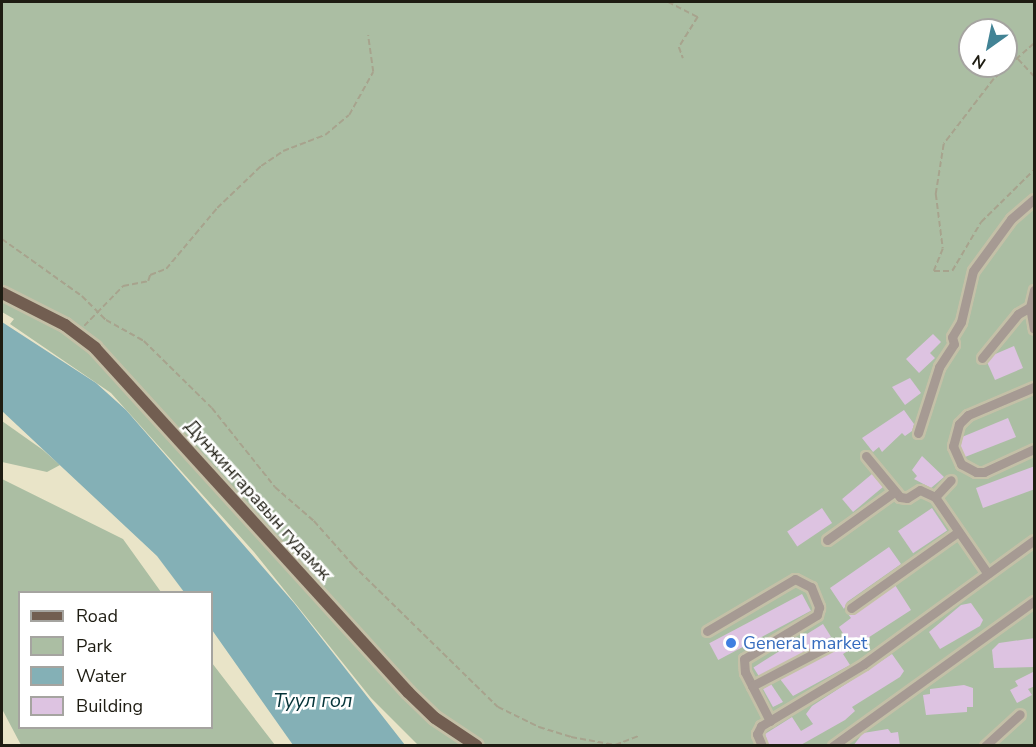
<!DOCTYPE html>
<meta charset="utf-8">
<style>
body{margin:0}
#map{position:relative;width:1036px;height:747px;overflow:hidden;background:#e9e4c8;font-family:"Nunito Sans",sans-serif}
div>[style]{position:absolute}
.green>*{inset:0;background:#abbea3}
.water>*{inset:0;background:#84b0b6}
.building>*{inset:0;background:#ddc3e1;transform-origin:0 0}
.path>*{height:1.5px;margin-top:-0.75px;transform-origin:0;background:repeating-linear-gradient(90deg,#a7a38d 0 6px,transparent 0 9px)}
.roads{filter:drop-shadow(2px 0 #c4c0a7) drop-shadow(-2px 0 #c4c0a7) drop-shadow(0 2px #c4c0a7) drop-shadow(0 -2px #c4c0a7)}
.minor>*{height:9px;margin:-4.5px;padding:0 4.5px;transform-origin:4.5px;border-radius:4.5px;background:#a69a93}
.major>*{height:12px;margin:-6px;padding:0 6px;transform-origin:6px;border-radius:6px;background:#725e51}
.dots>*{width:16px;height:16px;translate:-50% -50%;box-sizing:border-box;border:3px solid #fff;border-radius:50%}
span{translate:-50% -50%;white-space:nowrap;text-align:center;line-height:1.15;-webkit-text-stroke:5px #fff;paint-order:stroke}
.street-label{font-size:18px;color:#1e1c12}
.shop-label{font-size:18px;color:#366cbe}
.left{translate:0 -50%;text-align:left}
.water-label{font-size:20px;color:#063439;font-style:italic}
.frame{position:absolute;inset:0;border:3px solid #1e1c12;pointer-events:none}
.legend{position:absolute;left:18px;top:591px;width:195px;height:138px;box-sizing:border-box;background:#fff;border:2px solid #a5a4a0;margin:0;padding:8px 10px;list-style:none;font-size:18px;color:#1e1c12}
.legend li{display:flex;align-items:center;gap:12px;height:30px}
.legend b{width:30px;border:2px solid #a5a4a0}
.north{position:absolute;left:958px;top:18px;width:60px;height:60px;box-sizing:border-box;background:#fff;border:2px solid #a5a4a0;border-radius:50%;rotate:213deg;font-size:16px;font-weight:700;line-height:24px;text-align:center;color:#1e1c12}
.north::after{content:'';display:block;margin:auto;width:21px;height:27px;background:#428395;clip-path:polygon(50% 0,100% 100%,50% 72%,0 100%)}
</style>
<div id="map">
<div class="green">
<i style="clip-path:polygon(evenodd,2px 2px,1034px 2px,1034px 745px,418px 745px,371px 698px,254px 552px,111px 393px,10px 324px,14px 319px,2px 312px,2px 2px,970px 30px,1006px 30px,1006px 66px,970px 66px,970px 30px)"></i>
<i style="clip-path:polygon(2px 421px,43px 450px,60px 465px,47px 472px,2px 462px)"></i>
<i style="clip-path:polygon(2px 479px,123px 539px,161px 592px,20px 592px,20px 728px,212px 728px,212px 663px,275px 745px,21px 745px,2px 709px)"></i>
</div>
<div class="water">
<i style="clip-path:polygon(2px 322px,96px 383px,126px 410px,294px 603px,405px 745px,293px 745px,212px 630px,212px 592px,184px 592px,157px 556px,2px 411px)"></i>
</div>
<div class="building">
<i style="clip-path:polygon(933px 334px,941px 342px,930px 353px,935px 358px,919px 373px,906px 359px)"></i>
<i style="clip-path:polygon(1014px 346px,1023px 368px,995px 380px,987px 362px,993px 355px)"></i>
<i style="clip-path:polygon(910px 378px,921px 393px,905px 405px,892px 387px)"></i>
<i style="clip-path:polygon(904px 410px,914px 424px,912px 431px,905px 436px,902px 433px,882px 452px,879px 447px,873px 452px,862px 438px)"></i>
<i style="clip-path:polygon(1008px 418px,1016px 437px,965px 457px,960px 445px,962px 437px)"></i>
<i style="clip-path:polygon(922px 456px,944px 477px,931px 488px,914px 479px,917px 476px,912px 470px)"></i>
<i style="clip-path:polygon(1035px 466px,1035px 489px,983px 508px,976px 488px)"></i>
<i style="left:872px;top:474px;width:17px;height:39px;rotate:50deg"></i>
<i style="left:822px;top:508px;width:18px;height:42px;rotate:56deg"></i>
<i style="left:932px;top:508px;width:27px;height:41px;rotate:56deg"></i>
<i style="clip-path:polygon(889px 547px,901px 564px,847px 602px,844px 609px,830px 588px)"></i>
<i style="clip-path:polygon(895px 585px,911px 610px,843px 654px,850px 665px,793px 696px,780px 679px,849px 643px,839px 627px,851px 618px,848px 614px,855px 614px)"></i>
<i style="left:802px;top:594px;width:19px;height:105px;rotate:62deg"></i>
<i style="clip-path:polygon(971px 603px,983px 620px,980px 626px,940px 649px,929px 632px,961px 605px)"></i>
<i style="left:823px;top:624px;width:15px;height:82px;rotate:58deg"></i>
<i style="clip-path:polygon(1035px 638px,1035px 667px,994px 668px,992px 650px,999px 643px)"></i>
<i style="clip-path:polygon(892px 654px,904px 671px,900px 677px,852px 707px,855px 711px,845px 720px,799px 746px,769px 746px,765px 734px,792px 717px,801px 731px,813px 724px,806px 714px,812px 706px)"></i>
<i style="clip-path:polygon(1035px 671px,1035px 686px,1028px 689px,1032px 695px,1017px 703px,1010px 690px,1018px 686px,1015px 681px)"></i>
<i style="clip-path:polygon(771px 684px,783px 702px,773px 707px,763px 689px)"></i>
<i style="clip-path:polygon(964px 685px,973px 688px,973px 707px,967px 707px,967px 712px,926px 715px,923px 695px,930px 694px,930px 689px)"></i>
<i style="clip-path:polygon(888px 729px,891px 733px,898px 732px,900px 746px,853px 746px,863px 733px)"></i>
</div>
<div class="path">
<i style="left:668px;top:2px;width:34px;rotate:27deg"></i>
<i style="left:698px;top:17px;width:36px;rotate:122deg"></i>
<i style="left:679px;top:47px;width:12px;rotate:70deg"></i>
<i style="left:1034px;top:44px;width:53px;rotate:138.8deg"></i>
<i style="left:994px;top:79px;width:82px;rotate:127.6deg"></i>
<i style="left:944px;top:144px;width:51px;rotate:99.1deg"></i>
<i style="left:936px;top:194px;width:55px;rotate:82.7deg"></i>
<i style="left:943px;top:249px;width:24px;rotate:112deg"></i>
<i style="left:934px;top:271px;width:18px"></i>
<i style="left:952px;top:271px;width:57px;rotate:-59.4deg"></i>
<i style="left:981px;top:222px;width:74px;rotate:-44.5deg"></i>
<i style="left:1018px;top:59px;width:23px;rotate:47deg"></i>
<i style="left:2px;top:239px;width:98px;rotate:35.5deg"></i>
<i style="left:82px;top:296px;width:34px;rotate:45deg"></i>
<i style="left:106px;top:320px;width:43px;rotate:28.9deg"></i>
<i style="left:144px;top:341px;width:95px;rotate:44.6deg"></i>
<i style="left:212px;top:408px;width:101px;rotate:51.4deg"></i>
<i style="left:275px;top:487px;width:52px;rotate:41.1deg"></i>
<i style="left:314px;top:521px;width:59px;rotate:48.4deg"></i>
<i style="left:353px;top:565px;width:203px;rotate:44.4deg"></i>
<i style="left:498px;top:707px;width:46px;rotate:26deg"></i>
<i style="left:539px;top:727px;width:34px;rotate:17deg"></i>
<i style="left:571px;top:737px;width:45px;rotate:10.3deg"></i>
<i style="left:615px;top:745px;width:26px;rotate:-21deg"></i>
<i style="left:84px;top:326px;width:56px;rotate:-45.7deg"></i>
<i style="left:123px;top:286px;width:25px;rotate:-11deg"></i>
<i style="left:148px;top:281px;width:6px;rotate:-72deg"></i>
<i style="left:150px;top:275px;width:17px;rotate:-21deg"></i>
<i style="left:166px;top:269px;width:80px;rotate:-50.1deg"></i>
<i style="left:217px;top:208px;width:61px;rotate:-43.7deg"></i>
<i style="left:261px;top:166px;width:27px;rotate:-34deg"></i>
<i style="left:283px;top:151px;width:45px;rotate:-20.9deg"></i>
<i style="left:325px;top:135px;width:31px;rotate:-40deg"></i>
<i style="left:349px;top:115px;width:49px;rotate:-60.8deg"></i>
<i style="left:373px;top:72px;width:37px;rotate:-98deg"></i>
</div>
<div class="roads">
<div class="minor">
<i style="left:1034px;top:290px;width:17px;rotate:103deg"></i>
<i style="left:1030px;top:307px;width:22px;rotate:80deg"></i>
<i style="left:982px;top:358px;width:57px;rotate:-50.7deg"></i>
<i style="left:1018px;top:314px;width:14px;rotate:-30deg"></i>
<i style="left:1034px;top:387px;width:72px;rotate:157deg"></i>
<i style="left:968px;top:415px;width:13px;rotate:135deg"></i>
<i style="left:959px;top:424px;width:23px;rotate:105deg"></i>
<i style="left:953px;top:446px;width:20px;rotate:66deg"></i>
<i style="left:961px;top:464px;width:17px;rotate:28deg"></i>
<i style="left:976px;top:472px;width:8px"></i>
<i style="left:984px;top:472px;width:55px;rotate:-24.7deg"></i>
<i style="left:918px;top:433px;width:69px;rotate:-72.3deg"></i>
<i style="left:939px;top:367px;width:27px;rotate:-57deg"></i>
<i style="left:954px;top:344px;width:7px;rotate:-106deg"></i>
<i style="left:952px;top:337px;width:17px;rotate:-59deg"></i>
<i style="left:961px;top:322px;width:52px;rotate:-76.8deg"></i>
<i style="left:973px;top:271px;width:64px;rotate:-53.8deg"></i>
<i style="left:1011px;top:219px;width:30px;rotate:-41deg"></i>
<i style="left:866px;top:456px;width:53px;rotate:50.3deg"></i>
<i style="left:900px;top:497px;width:7px;rotate:8deg"></i>
<i style="left:907px;top:498px;width:15px;rotate:-32deg"></i>
<i style="left:920px;top:490px;width:17px;rotate:25deg"></i>
<i style="left:935px;top:497px;width:93px;rotate:55.5deg"></i>
<i style="left:935px;top:497px;width:23px;rotate:-47deg"></i>
<i style="left:827px;top:540px;width:82px;rotate:-35.6deg"></i>
<i style="left:851px;top:608px;width:131px;rotate:-35.4deg"></i>
<i style="left:707px;top:631px;width:102px;rotate:-30.6deg"></i>
<i style="left:795px;top:579px;width:18px;rotate:27deg"></i>
<i style="left:811px;top:587px;width:22px;rotate:68deg"></i>
<i style="left:819px;top:607px;width:8px;rotate:104deg"></i>
<i style="left:817px;top:615px;width:85px;rotate:148.9deg"></i>
<i style="left:744px;top:659px;width:13px;rotate:86deg"></i>
<i style="left:745px;top:672px;width:55px;rotate:63deg"></i>
<i style="left:752px;top:686px;width:90px;rotate:-27.7deg"></i>
<i style="left:762px;top:746px;width:13px;rotate:-113deg"></i>
<i style="left:757px;top:734px;width:9px;rotate:-63deg"></i>
<i style="left:761px;top:726px;width:120px;rotate:-31deg"></i>
<i style="left:864px;top:664px;width:210px;rotate:-36.1deg"></i>
<i style="left:833px;top:746px;width:248px;rotate:-35.8deg"></i>
<i style="left:985px;top:746px;width:47px;rotate:-42.4deg"></i>
</div>
<div class="major">
<i style="left:2px;top:293px;width:71px;rotate:26.9deg"></i>
<i style="left:65px;top:325px;width:38px;rotate:37deg"></i>
<i style="left:95px;top:348px;width:465px;rotate:47.7deg"></i>
<i style="left:408px;top:692px;width:37px;rotate:44deg"></i>
<i style="left:435px;top:718px;width:50px;rotate:33.7deg"></i>
</div>
</div>
<div class="dots">
<i style="left:731px;top:643px;background:#3f7fe0"></i>
</div>
<div class="street-label">
<span style="left:258px;top:500px;rotate:48deg">Дүнжингаравын гудамж</span>
</div>
<div class="shop-label">
<span class="left" style="left:743px;top:643px">General market</span>
</div>
<div class="water-label">
<span style="left:313px;top:700px">Туул гол</span>
</div>
<div class="frame"></div>
<ul class="legend">
<li><b style="height:8px;background:#725e51"></b>Road</li>
<li><b style="height:16px;background:#abbea3"></b>Park</li>
<li><b style="height:16px;background:#84b0b6"></b>Water</li>
<li><b style="height:16px;background:#ddc3e1"></b>Building</li>
</ul>
<div class="north">N</div>
</div>
